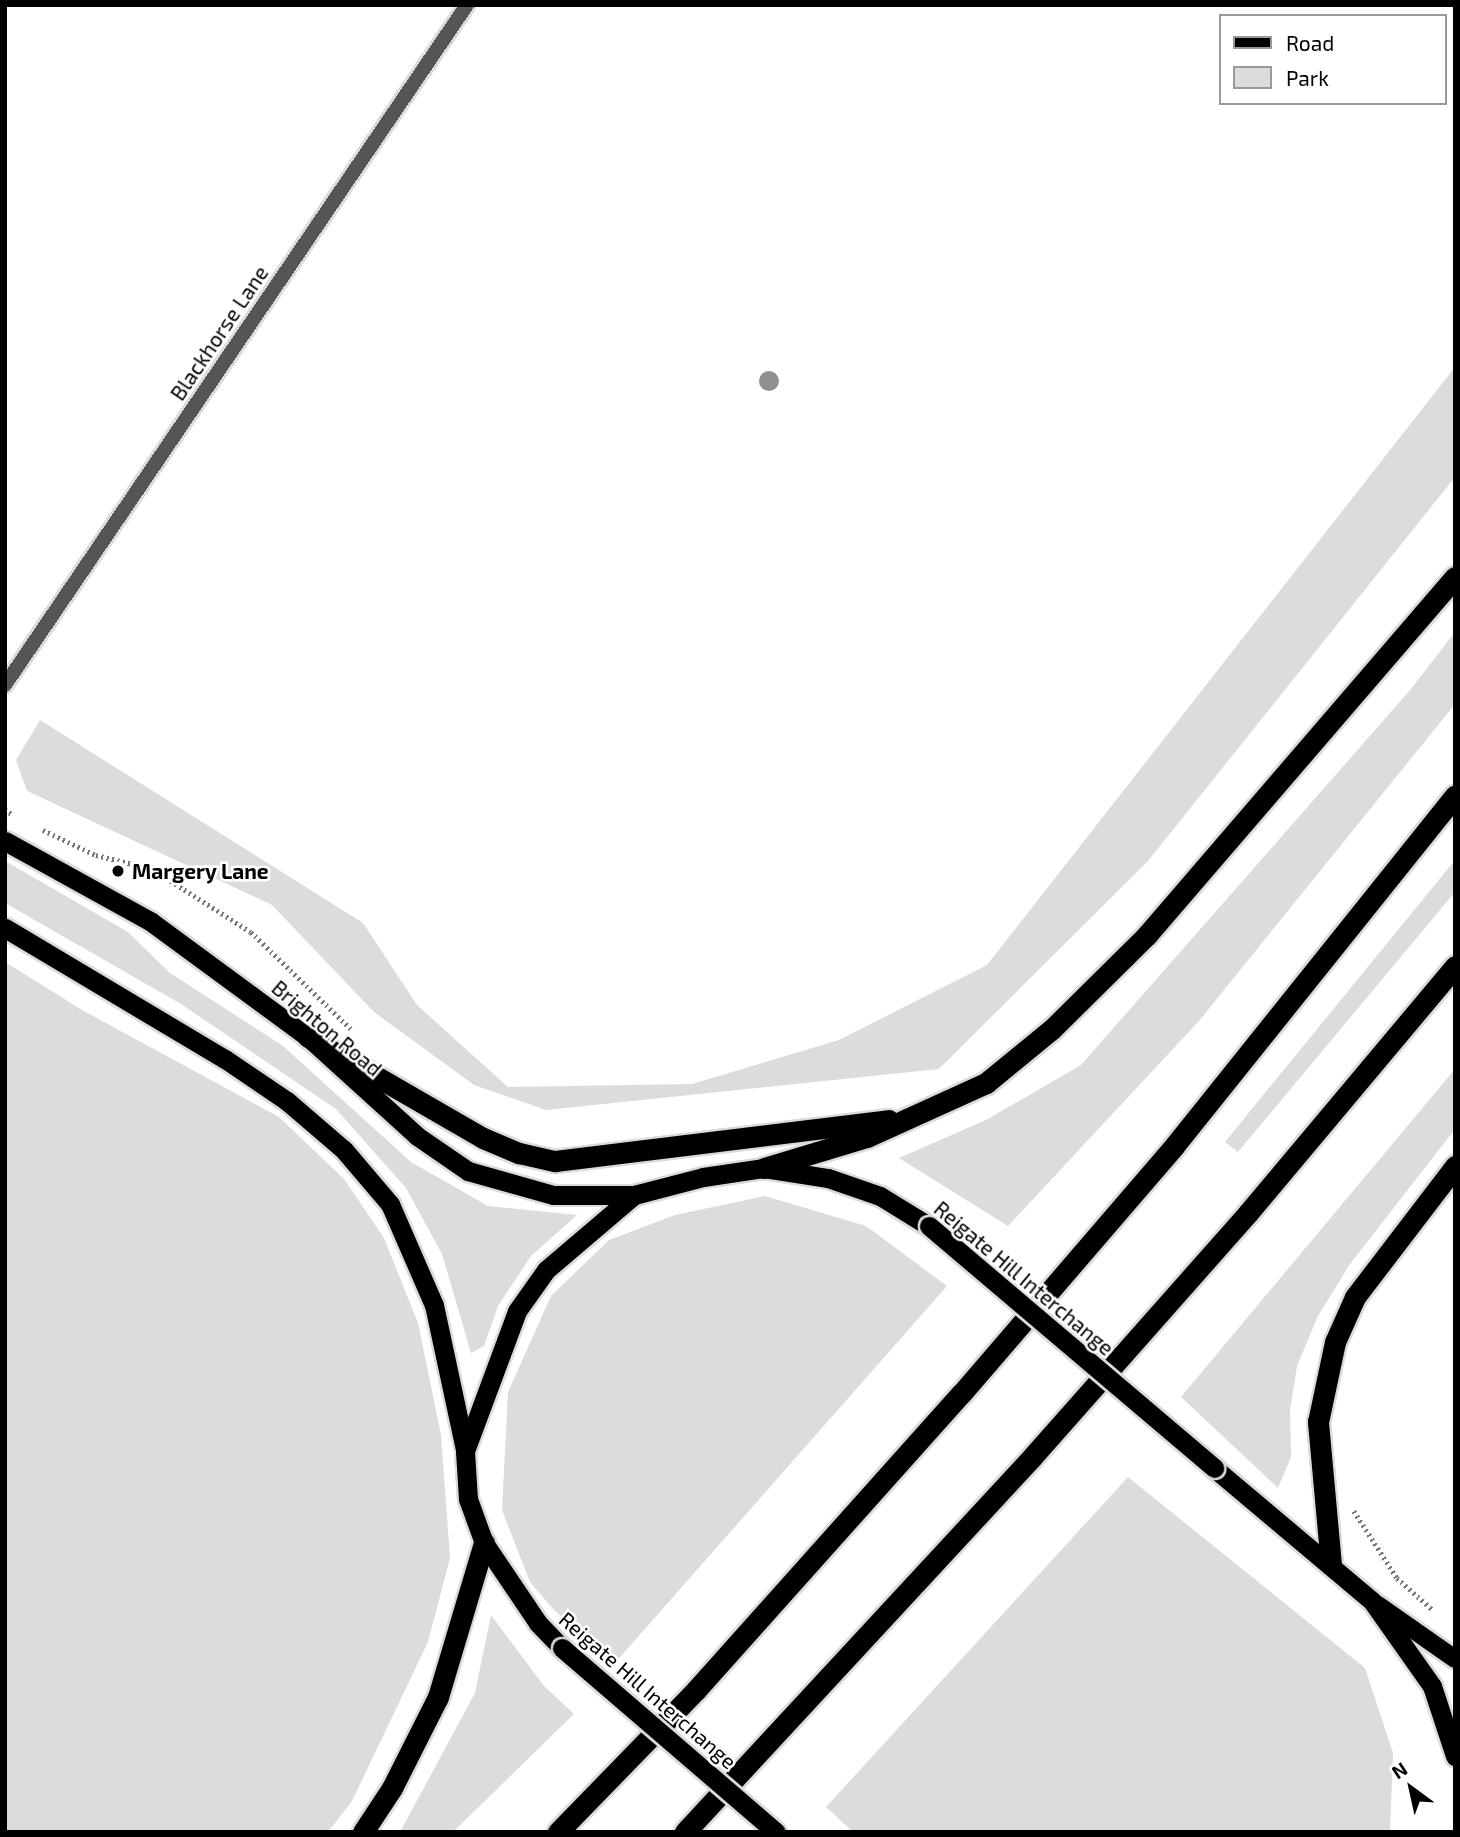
<!DOCTYPE html>
<style>
body{margin:0}
#map{position:relative;width:1460px;height:1837px;overflow:hidden;background:#fff;font-family:"Exo 2",sans-serif}
div>[style]{position:absolute}
.green>*{inset:0;background:#dcdcdc}
.path>*{height:4.5px;margin-top:-2.25px;transform-origin:0;background:repeating-linear-gradient(90deg,#777 0 2px,transparent 0 5.5px)}
.roads{filter:drop-shadow(2px 0 #dbdbdb) drop-shadow(-2px 0 #dbdbdb) drop-shadow(0 2px #dbdbdb) drop-shadow(0 -2px #dbdbdb)}
.tertiary>*{height:14px;margin:-7px;padding:0 7px;transform-origin:7px;border-radius:7px;background:#555}
.primary>*{height:18px;margin:-9px;padding:0 9px;transform-origin:9px;border-radius:9px;background:#000}
.trunk>*{height:19px;margin:-9.5px;padding:0 9.5px;transform-origin:9.5px;border-radius:9.5px;background:#000}
.motorway>*{height:21px;margin:-10.5px;padding:0 10.5px;transform-origin:10.5px;border-radius:10.5px;background:#000}
.bridges{filter:drop-shadow(2px 0 #dbdbdb) drop-shadow(-2px 0 #dbdbdb) drop-shadow(0 2px #dbdbdb) drop-shadow(0 -2px #dbdbdb)}
.trunk-bridge>*{height:19px;margin:-9.5px;padding:0 9.5px;transform-origin:9.5px;border-radius:9.5px;background:#000}
.trees>*{width:20px;height:20px;margin:-10px;border-radius:50%;background:#8f8f8f}
.dots>*{width:19px;height:19px;translate:-50% -50%;box-sizing:border-box;border:4px solid #fff;border-radius:50%}
span{translate:-50% -50%;white-space:nowrap;text-align:center;line-height:1.15;-webkit-text-stroke:5px #fff;paint-order:stroke}
.street-label{font-size:21px;color:#000}
.poi-label{font-size:21px;color:#000;font-weight:700}
.left{translate:0 -50%;text-align:left}
.frame{position:absolute;inset:0;border:7px solid #000;pointer-events:none}
.legend{position:absolute;left:1219px;top:14px;width:228px;height:91px;box-sizing:border-box;background:#fff;border:2px solid #999;margin:0;padding:9px 12px;list-style:none;font-size:21px;color:#000}
.legend li{display:flex;align-items:center;gap:14px;height:35px}
.legend b{width:35px;border:2px solid #999}
.north{position:absolute;left:1376px;top:1753px;width:70px;height:70px;-webkit-text-stroke:5px #fff;paint-order:stroke;rotate:327deg;font-size:19px;font-weight:700;line-height:28px;text-align:center;color:#000}
.north::after{content:'';display:block;margin:auto;width:24px;height:32px;background:#000;clip-path:polygon(50% 0,100% 100%,50% 72%,0 100%)}
</style>
<div id="map">
<div class="green">
<i style="clip-path:polygon(1455px 367px,1455px 477px,1148px 861px,939px 1069px,546px 1110px,474px 1085px,374px 1012px,272px 905px,27px 791px,16px 760px,40px 720px,363px 923px,417px 1005px,508px 1087px,692px 1084px,839px 1040px,987px 965px)"></i>
<i style="clip-path:polygon(1455px 632px,1455px 704px,1199px 1021px,1008px 1226px,899px 1158px,986px 1120px,1081px 1065px,1411px 689px)"></i>
<i style="clip-path:polygon(1455px 860px,1455px 892px,1238px 1152px,1225px 1142px)"></i>
<i style="clip-path:polygon(5px 861px,128px 932px,170px 973px,283px 1046px,411px 1162px,488px 1206px,577px 1215px,531px 1256px,498px 1306px,484px 1346px,471px 1353px,442px 1254px,406px 1188px,336px 1109px,181px 1004px,5px 903px)"></i>
<i style="clip-path:polygon(5px 962px,82px 1010px,279px 1117px,344px 1179px,384px 1238px,418px 1323px,441px 1435px,450px 1558px,428px 1642px,352px 1801px,328px 1832px,5px 1832px)"></i>
<i style="clip-path:polygon(1455px 1069px,1455px 1129px,1350px 1264px,1318px 1316px,1297px 1366px,1290px 1411px,1291px 1457px,1278px 1488px,1181px 1397px)"></i>
<i style="clip-path:polygon(765px 1196px,866px 1226px,947px 1286px,614px 1664px,554px 1610px,530px 1582px,502px 1510px,508px 1392px,551px 1296px,609px 1240px,675px 1215px)"></i>
<i style="clip-path:polygon(1128px 1477px,1365px 1668px,1393px 1753px,1390px 1832px,853px 1832px,826px 1807px)"></i>
<i style="clip-path:polygon(491px 1615px,544px 1686px,574px 1714px,453px 1832px,400px 1832px,475px 1693px)"></i>
</div>
<div class="path">
<i style="left:5px;top:809px;width:10px;rotate:37deg"></i>
<i style="left:43px;top:830px;width:59px;rotate:25.3deg"></i>
<i style="left:96px;top:855px;width:58px;rotate:14deg"></i>
<i style="left:152px;top:869px;width:117px;rotate:32.5deg"></i>
<i style="left:251px;top:932px;width:139px;rotate:44.1deg"></i>
<i style="left:1354px;top:1511px;width:80px;rotate:57.3deg"></i>
<i style="left:1397px;top:1578px;width:48px;rotate:41.6deg"></i>
</div>
<div class="roads">
<div class="tertiary">
<i style="left:5px;top:685px;width:822px;rotate:-55.81deg"></i>
</div>
<div class="primary">
<i style="left:1378px;top:1605px;width:94px;rotate:35deg"></i>
</div>
<div class="trunk">
<i style="left:5px;top:841px;width:166px;rotate:28.9deg"></i>
<i style="left:150px;top:921px;width:196px;rotate:36.3deg"></i>
<i style="left:308px;top:1037px;width:147px;rotate:42.2deg"></i>
<i style="left:417px;top:1136px;width:62px;rotate:34.5deg"></i>
<i style="left:468px;top:1171px;width:88px;rotate:15.8deg"></i>
<i style="left:553px;top:1195px;width:81px"></i>
<i style="left:5px;top:928px;width:256px;rotate:30.8deg"></i>
<i style="left:225px;top:1059px;width:75px;rotate:34.1deg"></i>
<i style="left:287px;top:1101px;width:75px;rotate:40.7deg"></i>
<i style="left:344px;top:1150px;width:71px;rotate:49.6deg"></i>
<i style="left:390px;top:1204px;width:110px;rotate:66.5deg"></i>
<i style="left:434px;top:1305px;width:148px;rotate:77.9deg"></i>
<i style="left:1214px;top:1468px;width:207px;rotate:40.1deg"></i>
<i style="left:1372px;top:1601px;width:104px;rotate:54.8deg"></i>
<i style="left:1432px;top:1686px;width:74px;rotate:71.8deg"></i>
<i style="left:562px;top:1648px;width:35px;rotate:-134deg"></i>
<i style="left:538px;top:1623px;width:97px;rotate:-124deg"></i>
<i style="left:484px;top:1543px;width:47px;rotate:-110deg"></i>
<i style="left:468px;top:1499px;width:48px;rotate:-93.6deg"></i>
<i style="left:465px;top:1451px;width:149px;rotate:-69.6deg"></i>
<i style="left:517px;top:1311px;width:50px;rotate:-54.7deg"></i>
<i style="left:546px;top:1270px;width:116px;rotate:-40.4deg"></i>
<i style="left:634px;top:1195px;width:71px;rotate:-14.6deg"></i>
<i style="left:703px;top:1177px;width:62px;rotate:-8.4deg"></i>
<i style="left:764px;top:1168px;width:65px;rotate:8.9deg"></i>
<i style="left:828px;top:1178px;width:55px;rotate:19.1deg"></i>
<i style="left:880px;top:1196px;width:57px;rotate:31.5deg"></i>
</div>
<div class="motorway">
<i style="left:308px;top:1037px;width:202px;rotate:30deg"></i>
<i style="left:483px;top:1138px;width:39px;rotate:23deg"></i>
<i style="left:519px;top:1153px;width:37px;rotate:13deg"></i>
<i style="left:555px;top:1161px;width:336px;rotate:-7deg"></i>
<i style="left:764px;top:1168px;width:108px;rotate:-16.8deg"></i>
<i style="left:867px;top:1137px;width:131px;rotate:-24.4deg"></i>
<i style="left:986px;top:1083px;width:85px;rotate:-39.3deg"></i>
<i style="left:1052px;top:1029px;width:134px;rotate:-44.7deg"></i>
<i style="left:1147px;top:935px;width:472px;rotate:-49.3deg"></i>
<i style="left:1331px;top:1565px;width:144px;rotate:-95.2deg"></i>
<i style="left:1318px;top:1422px;width:82px;rotate:-78deg"></i>
<i style="left:1335px;top:1342px;width:49px;rotate:-66deg"></i>
<i style="left:1355px;top:1297px;width:165px;rotate:-52.6deg"></i>
<i style="left:363px;top:1832px;width:53px;rotate:-56.6deg"></i>
<i style="left:392px;top:1788px;width:102px;rotate:-63.2deg"></i>
<i style="left:438px;top:1697px;width:161px;rotate:-73.4deg"></i>
<i style="left:558px;top:1832px;width:198px;rotate:-45.8deg"></i>
<i style="left:696px;top:1690px;width:397px;rotate:-48.2deg"></i>
<i style="left:961px;top:1394px;width:328px;rotate:-49.3deg"></i>
<i style="left:1175px;top:1145px;width:448px;rotate:-51.3deg"></i>
<i style="left:685px;top:1832px;width:512px;rotate:-47.21deg"></i>
<i style="left:1033px;top:1456px;width:324px;rotate:-48.5deg"></i>
<i style="left:1248px;top:1213px;width:322px;rotate:-50deg"></i>
</div>
</div>
<div class="bridges">
<div class="trunk-bridge">
<i style="left:929px;top:1226px;width:374px;rotate:40.3deg"></i>
<i style="left:562px;top:1648px;width:282px;rotate:40.7deg"></i>
</div>
</div>
<div class="trees">
<i style="left:769px;top:381px"></i>
</div>
<div class="dots">
<i style="left:118px;top:871px;background:#000"></i>
</div>
<div class="street-label">
<span style="left:219px;top:333px;rotate:-56deg">Blackhorse Lane</span>
<span style="left:327px;top:1028px;rotate:40deg">Brighton Road</span>
<span style="left:1024px;top:1278px;rotate:40deg">Reigate Hill Interchange</span>
<span style="left:648px;top:1690px;rotate:41deg">Reigate Hill Interchange</span>
</div>
<div class="poi-label">
<span class="left" style="left:132px;top:871px">Margery Lane</span>
</div>
<div class="frame"></div>
<ul class="legend">
<li><b style="height:9px;background:#000"></b>Road</li>
<li><b style="height:19px;background:#dcdcdc"></b>Park</li>
</ul>
<div class="north">N</div>
</div>
